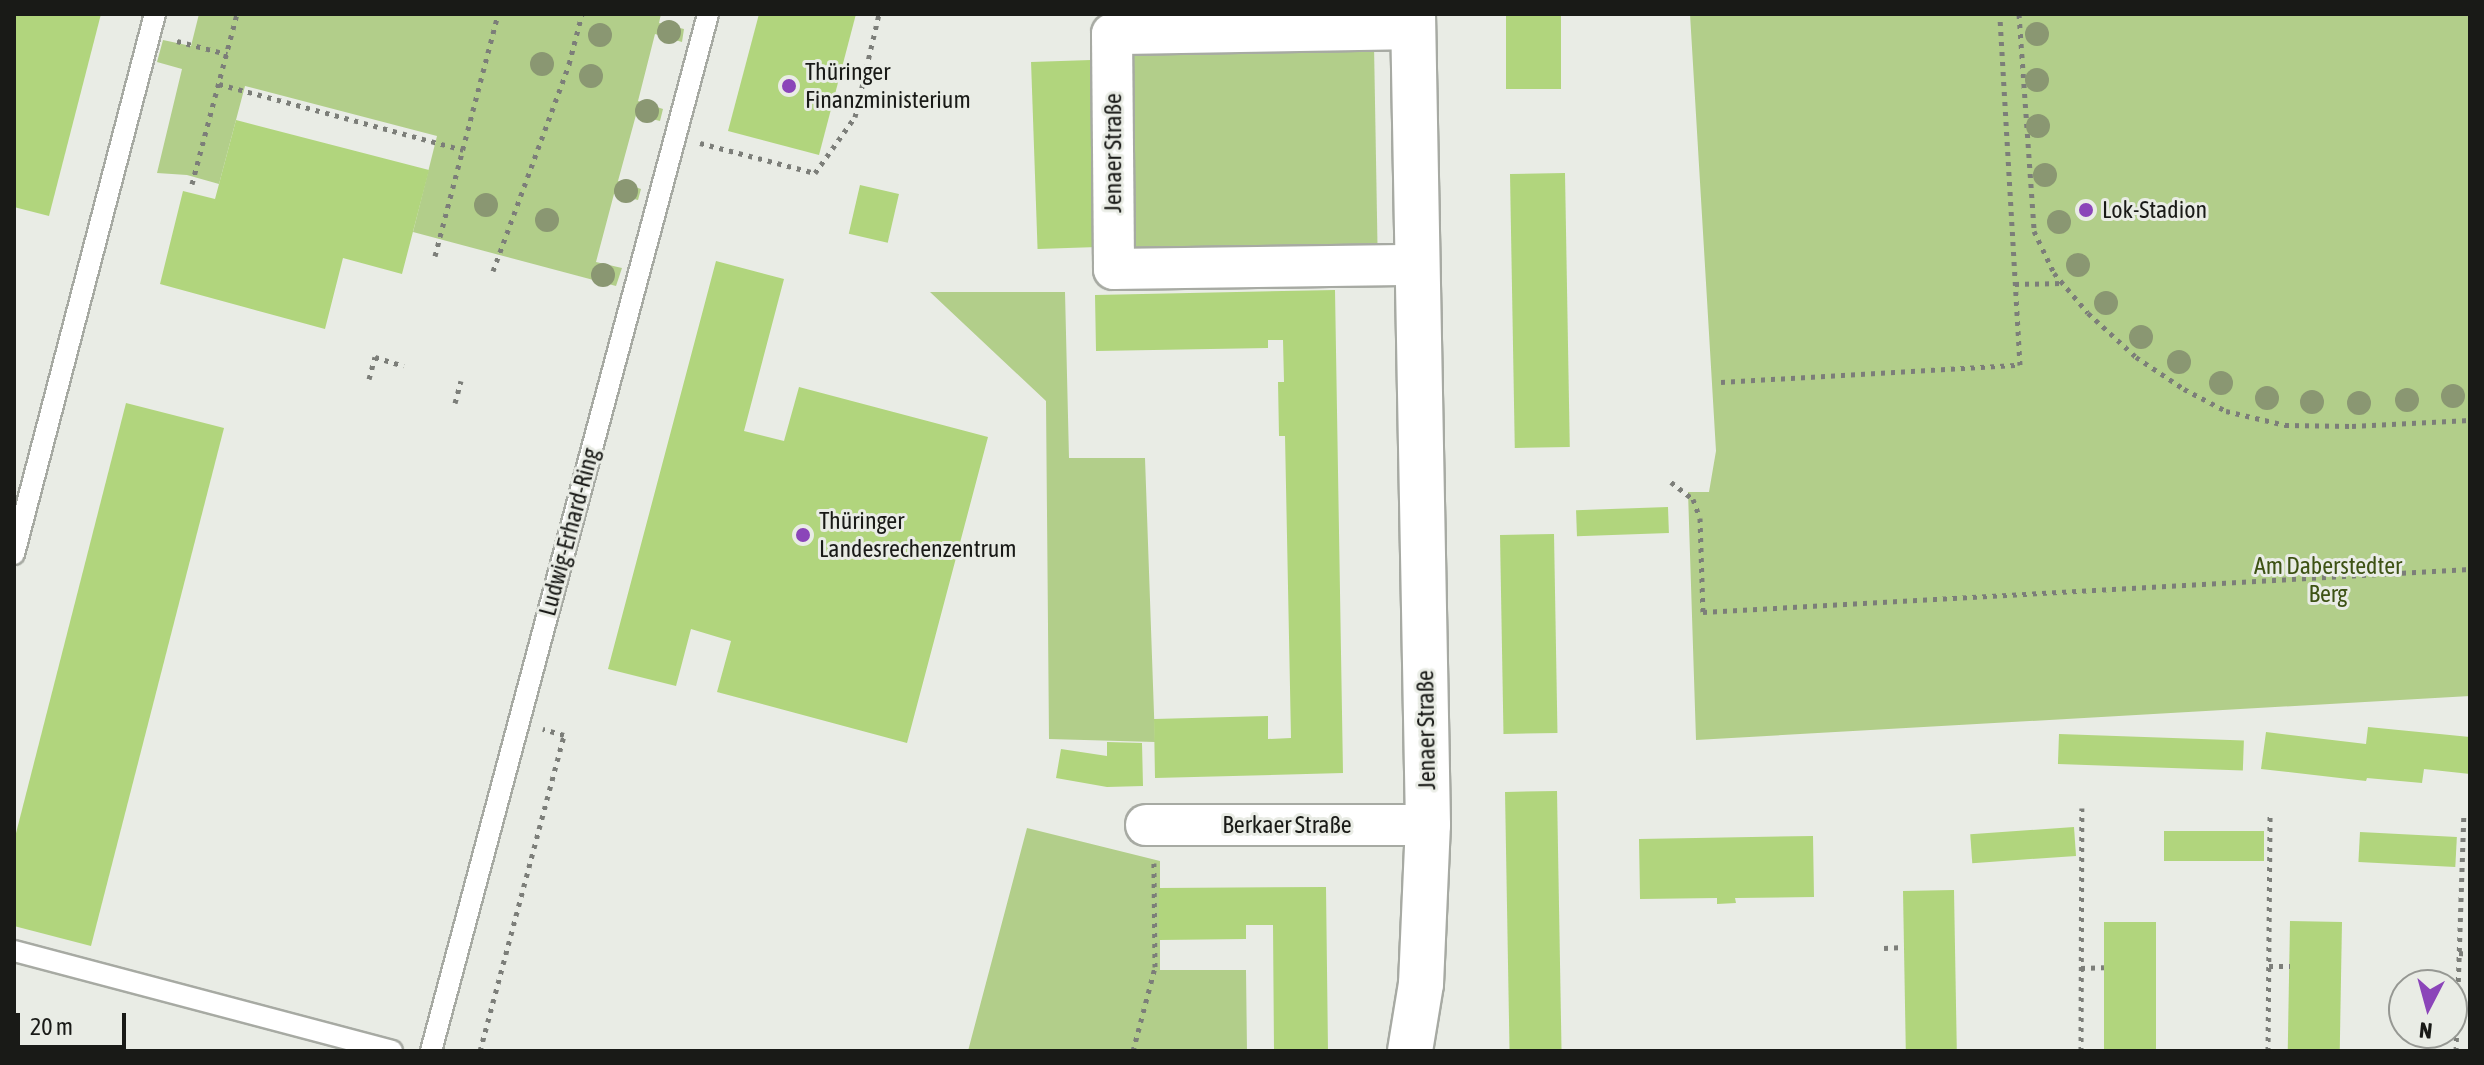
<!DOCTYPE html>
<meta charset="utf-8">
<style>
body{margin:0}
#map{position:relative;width:2484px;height:1065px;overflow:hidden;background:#e9ece5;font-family:"Asap Condensed",sans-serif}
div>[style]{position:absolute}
.green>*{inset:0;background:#b2ce8a;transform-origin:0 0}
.building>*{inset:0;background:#b1d57d;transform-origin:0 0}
.path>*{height:5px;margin-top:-2.5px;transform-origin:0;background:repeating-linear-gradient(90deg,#7c7e79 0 4px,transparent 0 10px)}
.roads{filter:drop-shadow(2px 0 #a7aaa3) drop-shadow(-2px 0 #a7aaa3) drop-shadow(0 2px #a7aaa3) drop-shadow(0 -2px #a7aaa3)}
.service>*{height:20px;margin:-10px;padding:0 10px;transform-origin:10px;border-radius:10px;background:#fff}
.minor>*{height:40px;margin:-20px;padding:0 20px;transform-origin:20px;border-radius:20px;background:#fff}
.tertiary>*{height:44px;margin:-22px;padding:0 22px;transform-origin:22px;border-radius:22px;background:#fff}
.trees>*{width:24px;height:24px;margin:-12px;border-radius:50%;background:#8a9772}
.dots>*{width:22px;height:22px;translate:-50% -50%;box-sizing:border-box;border:4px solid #e9ece5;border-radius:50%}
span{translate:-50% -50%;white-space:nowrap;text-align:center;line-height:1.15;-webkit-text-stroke:6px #e9ece5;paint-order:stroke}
.poi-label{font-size:24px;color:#191a17}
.left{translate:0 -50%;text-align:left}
.street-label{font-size:24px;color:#191a17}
.park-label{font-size:24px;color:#3d5214}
.frame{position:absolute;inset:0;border:16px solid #191a17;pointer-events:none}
.north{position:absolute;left:2388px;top:969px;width:80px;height:80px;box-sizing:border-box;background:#e9ece5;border:2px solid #969893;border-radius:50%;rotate:186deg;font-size:22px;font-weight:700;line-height:32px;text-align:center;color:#191a17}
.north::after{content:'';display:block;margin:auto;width:28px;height:36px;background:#8b45b9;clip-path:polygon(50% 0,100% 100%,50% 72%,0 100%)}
.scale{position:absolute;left:16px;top:1013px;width:110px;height:36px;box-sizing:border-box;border:4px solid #191a17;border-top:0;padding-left:10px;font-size:24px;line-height:28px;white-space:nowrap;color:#191a17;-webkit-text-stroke:6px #e9ece5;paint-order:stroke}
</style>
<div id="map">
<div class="green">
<i style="clip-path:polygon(199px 14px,661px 14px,659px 23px,684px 29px,682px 42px,655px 34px,638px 101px,663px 109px,660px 121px,636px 115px,618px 181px,641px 189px,638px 200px,614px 194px,596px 262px,622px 268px,616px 286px,413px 232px,437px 136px,245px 86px,219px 184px,187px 175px,157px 173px,182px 69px,157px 62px,163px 40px,191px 46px)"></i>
<i style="clip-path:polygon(1690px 14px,2470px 14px,2470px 696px,1696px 740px,1688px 492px,1709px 492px,1716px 451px)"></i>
<i style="left:1374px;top:45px;width:206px;height:244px;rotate:89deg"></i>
<i style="clip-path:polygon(930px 292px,1065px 292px,1069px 458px,1145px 458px,1155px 742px,1049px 739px,1046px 401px)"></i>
<i style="clip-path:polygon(1027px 828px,1160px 861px,1160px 970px,1246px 970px,1247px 1051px,968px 1051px)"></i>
</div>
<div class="building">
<i style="clip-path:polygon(14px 14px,101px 14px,49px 216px,14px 207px)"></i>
<i style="clip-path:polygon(759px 14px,856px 14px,819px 155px,728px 131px)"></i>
<i style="left:1506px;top:14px;width:55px;height:75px"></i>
<i style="left:1091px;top:60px;width:187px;height:60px;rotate:88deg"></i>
<i style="clip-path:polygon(236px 120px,429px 170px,402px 274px,343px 258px,325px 329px,160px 284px,183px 191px,215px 199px)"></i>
<i style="left:1565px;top:173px;width:274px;height:55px;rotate:89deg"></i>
<i style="left:860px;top:185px;width:40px;height:50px;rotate:13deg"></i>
<i style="clip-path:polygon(716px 261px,784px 279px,744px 431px,784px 441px,799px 387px,988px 437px,907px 743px,717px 692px,731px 641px,691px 629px,676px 686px,608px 669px)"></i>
<i style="clip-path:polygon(1335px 290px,1343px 773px,1155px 778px,1154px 719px,1268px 716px,1268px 739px,1291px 738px,1285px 436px,1279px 436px,1278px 382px,1284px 382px,1283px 340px,1268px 340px,1268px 348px,1096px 351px,1095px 295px)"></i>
<i style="clip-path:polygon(126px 403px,224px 428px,91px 946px,14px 926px,14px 841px)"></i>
<i style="left:1668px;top:507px;width:26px;height:92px;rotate:88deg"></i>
<i style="left:1554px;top:534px;width:199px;height:54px;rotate:89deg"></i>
<i style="clip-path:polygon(2368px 727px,2470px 737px,2470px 774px,2424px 769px,2422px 783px,2367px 778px,2366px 781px,2261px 769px,2266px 732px,2366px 744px)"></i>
<i style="left:2059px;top:734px;width:185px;height:30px;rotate:2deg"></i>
<i style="clip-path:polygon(1107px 742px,1142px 743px,1143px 786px,1107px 787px,1056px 778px,1061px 749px,1107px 756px)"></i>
<i style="left:1557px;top:791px;width:260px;height:52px;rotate:89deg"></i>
<i style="left:2074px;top:827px;width:29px;height:104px;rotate:86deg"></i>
<i style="left:2264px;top:831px;width:30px;height:100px;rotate:90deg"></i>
<i style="left:2360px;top:832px;width:97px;height:30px;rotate:3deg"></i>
<i style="clip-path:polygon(1813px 836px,1814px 897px,1735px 898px,1736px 903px,1717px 904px,1717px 898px,1640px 899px,1639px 839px)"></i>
<i style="clip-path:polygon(1326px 887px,1328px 1051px,1274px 1051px,1273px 925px,1246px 925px,1246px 939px,1159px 940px,1159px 888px)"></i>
<i style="left:1954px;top:890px;width:161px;height:51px;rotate:89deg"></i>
<i style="left:2290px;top:921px;width:52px;height:130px;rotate:1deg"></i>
<i style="left:2104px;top:922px;width:52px;height:129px"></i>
</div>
<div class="path">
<i style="left:2019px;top:14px;width:218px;rotate:86deg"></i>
<i style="left:2034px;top:231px;width:47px;rotate:64.5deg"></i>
<i style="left:2054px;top:273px;width:52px;rotate:49.6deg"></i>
<i style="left:2088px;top:313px;width:65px;rotate:42.5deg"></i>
<i style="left:2136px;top:357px;width:58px;rotate:33.7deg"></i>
<i style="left:2184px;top:389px;width:47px;rotate:27.6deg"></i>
<i style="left:2226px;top:411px;width:61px;rotate:13.3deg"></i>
<i style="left:2285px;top:425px;width:67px;rotate:0.9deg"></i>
<i style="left:2352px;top:426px;width:118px;rotate:-2.9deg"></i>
<i style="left:177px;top:41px;width:52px;rotate:14.6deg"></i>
<i style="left:219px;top:84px;width:253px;rotate:15.1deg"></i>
<i style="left:700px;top:143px;width:119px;rotate:14.6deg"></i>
<i style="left:815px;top:173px;width:69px;rotate:-54.5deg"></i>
<i style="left:855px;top:117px;width:106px;rotate:-76.9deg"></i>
<i style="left:192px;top:184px;width:176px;rotate:-75.2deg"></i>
<i style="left:435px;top:256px;width:250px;rotate:-75.4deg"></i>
<i style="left:493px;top:271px;width:221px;rotate:-69.8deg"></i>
<i style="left:569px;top:64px;width:52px;rotate:-75.4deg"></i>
<i style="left:2015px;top:284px;width:47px;rotate:-1.2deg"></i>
<i style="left:369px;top:379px;width:23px;rotate:-75deg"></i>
<i style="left:375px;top:357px;width:30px;rotate:17deg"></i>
<i style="left:1721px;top:382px;width:299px;rotate:-3.3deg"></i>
<i style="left:2020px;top:365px;width:352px;rotate:-93.3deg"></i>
<i style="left:455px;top:403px;width:23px;rotate:-75deg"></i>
<i style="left:1671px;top:482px;width:28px;rotate:38deg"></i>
<i style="left:1693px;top:499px;width:20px;rotate:70deg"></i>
<i style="left:1700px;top:518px;width:94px;rotate:88.2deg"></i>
<i style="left:1703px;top:612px;width:768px;rotate:-3.21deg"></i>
<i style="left:1884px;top:948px;width:20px;rotate:-3deg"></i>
<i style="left:2459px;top:953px;width:11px;rotate:5deg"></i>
<i style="left:2269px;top:966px;width:21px"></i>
<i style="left:2081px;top:968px;width:23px;rotate:-2deg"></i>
<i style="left:480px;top:1051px;width:327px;rotate:-75.1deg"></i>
<i style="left:564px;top:735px;width:22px;rotate:-164deg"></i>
<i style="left:1133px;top:1051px;width:87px;rotate:-75.3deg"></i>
<i style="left:1155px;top:967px;width:104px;rotate:-90.6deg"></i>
<i style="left:2081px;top:1051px;width:243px;rotate:-89.8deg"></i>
<i style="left:2268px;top:1051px;width:239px;rotate:-89.5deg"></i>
<i style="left:2456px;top:1051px;width:235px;rotate:-88.1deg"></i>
</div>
<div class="roads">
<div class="service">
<i style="left:14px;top:554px;width:558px;rotate:-75.37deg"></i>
<i style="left:14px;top:951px;width:391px;rotate:14.8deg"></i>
<i style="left:431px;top:1051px;width:1073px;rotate:-75.04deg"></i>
</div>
<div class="minor">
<i style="left:1413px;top:29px;width:301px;rotate:179deg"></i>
<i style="left:1112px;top:34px;width:235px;rotate:89.5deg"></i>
<i style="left:1114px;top:269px;width:305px;rotate:-0.8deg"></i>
<i style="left:1146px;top:825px;width:282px"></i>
</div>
<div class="tertiary">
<i style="left:1410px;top:1051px;width:68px;rotate:-80.7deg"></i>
<i style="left:1421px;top:984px;width:159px;rotate:-87.5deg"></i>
<i style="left:1428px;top:825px;width:811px;rotate:-91.06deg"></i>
</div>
</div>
<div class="trees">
<i style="left:669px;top:32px"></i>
<i style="left:2037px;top:34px"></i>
<i style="left:600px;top:35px"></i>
<i style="left:542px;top:64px"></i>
<i style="left:591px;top:76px"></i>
<i style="left:2037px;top:80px"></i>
<i style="left:647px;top:111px"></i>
<i style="left:2038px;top:126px"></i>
<i style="left:2045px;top:175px"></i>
<i style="left:626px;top:191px"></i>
<i style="left:486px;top:205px"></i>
<i style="left:547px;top:220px"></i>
<i style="left:2059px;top:222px"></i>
<i style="left:2078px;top:265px"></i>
<i style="left:603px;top:275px"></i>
<i style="left:2106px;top:303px"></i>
<i style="left:2141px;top:337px"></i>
<i style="left:2179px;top:362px"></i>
<i style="left:2221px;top:383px"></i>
<i style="left:2453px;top:396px"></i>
<i style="left:2267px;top:398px"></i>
<i style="left:2407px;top:400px"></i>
<i style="left:2312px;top:402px"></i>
<i style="left:2359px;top:403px"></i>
</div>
<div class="dots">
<i style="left:789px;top:86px;background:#8b45b9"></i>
<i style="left:2086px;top:210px;background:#8b45b9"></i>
<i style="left:803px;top:535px;background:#8b45b9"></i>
</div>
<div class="poi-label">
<span class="left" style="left:805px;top:86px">Thüringer<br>Finanzministerium</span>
<span class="left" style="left:2102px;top:210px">Lok-Stadion</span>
<span class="left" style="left:819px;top:535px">Thüringer<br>Landesrechenzentrum</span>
</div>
<div class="street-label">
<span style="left:1113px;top:153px;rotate:-90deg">Jenaer Straße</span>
<span style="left:569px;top:532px;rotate:-75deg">Ludwig-Erhard-Ring</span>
<span style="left:1426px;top:730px;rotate:-91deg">Jenaer Straße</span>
<span style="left:1287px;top:825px">Berkaer Straße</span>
</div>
<div class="park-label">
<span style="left:2328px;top:580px">Am Daberstedter<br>Berg</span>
</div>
<div class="frame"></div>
<div class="north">N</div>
<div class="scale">20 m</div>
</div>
